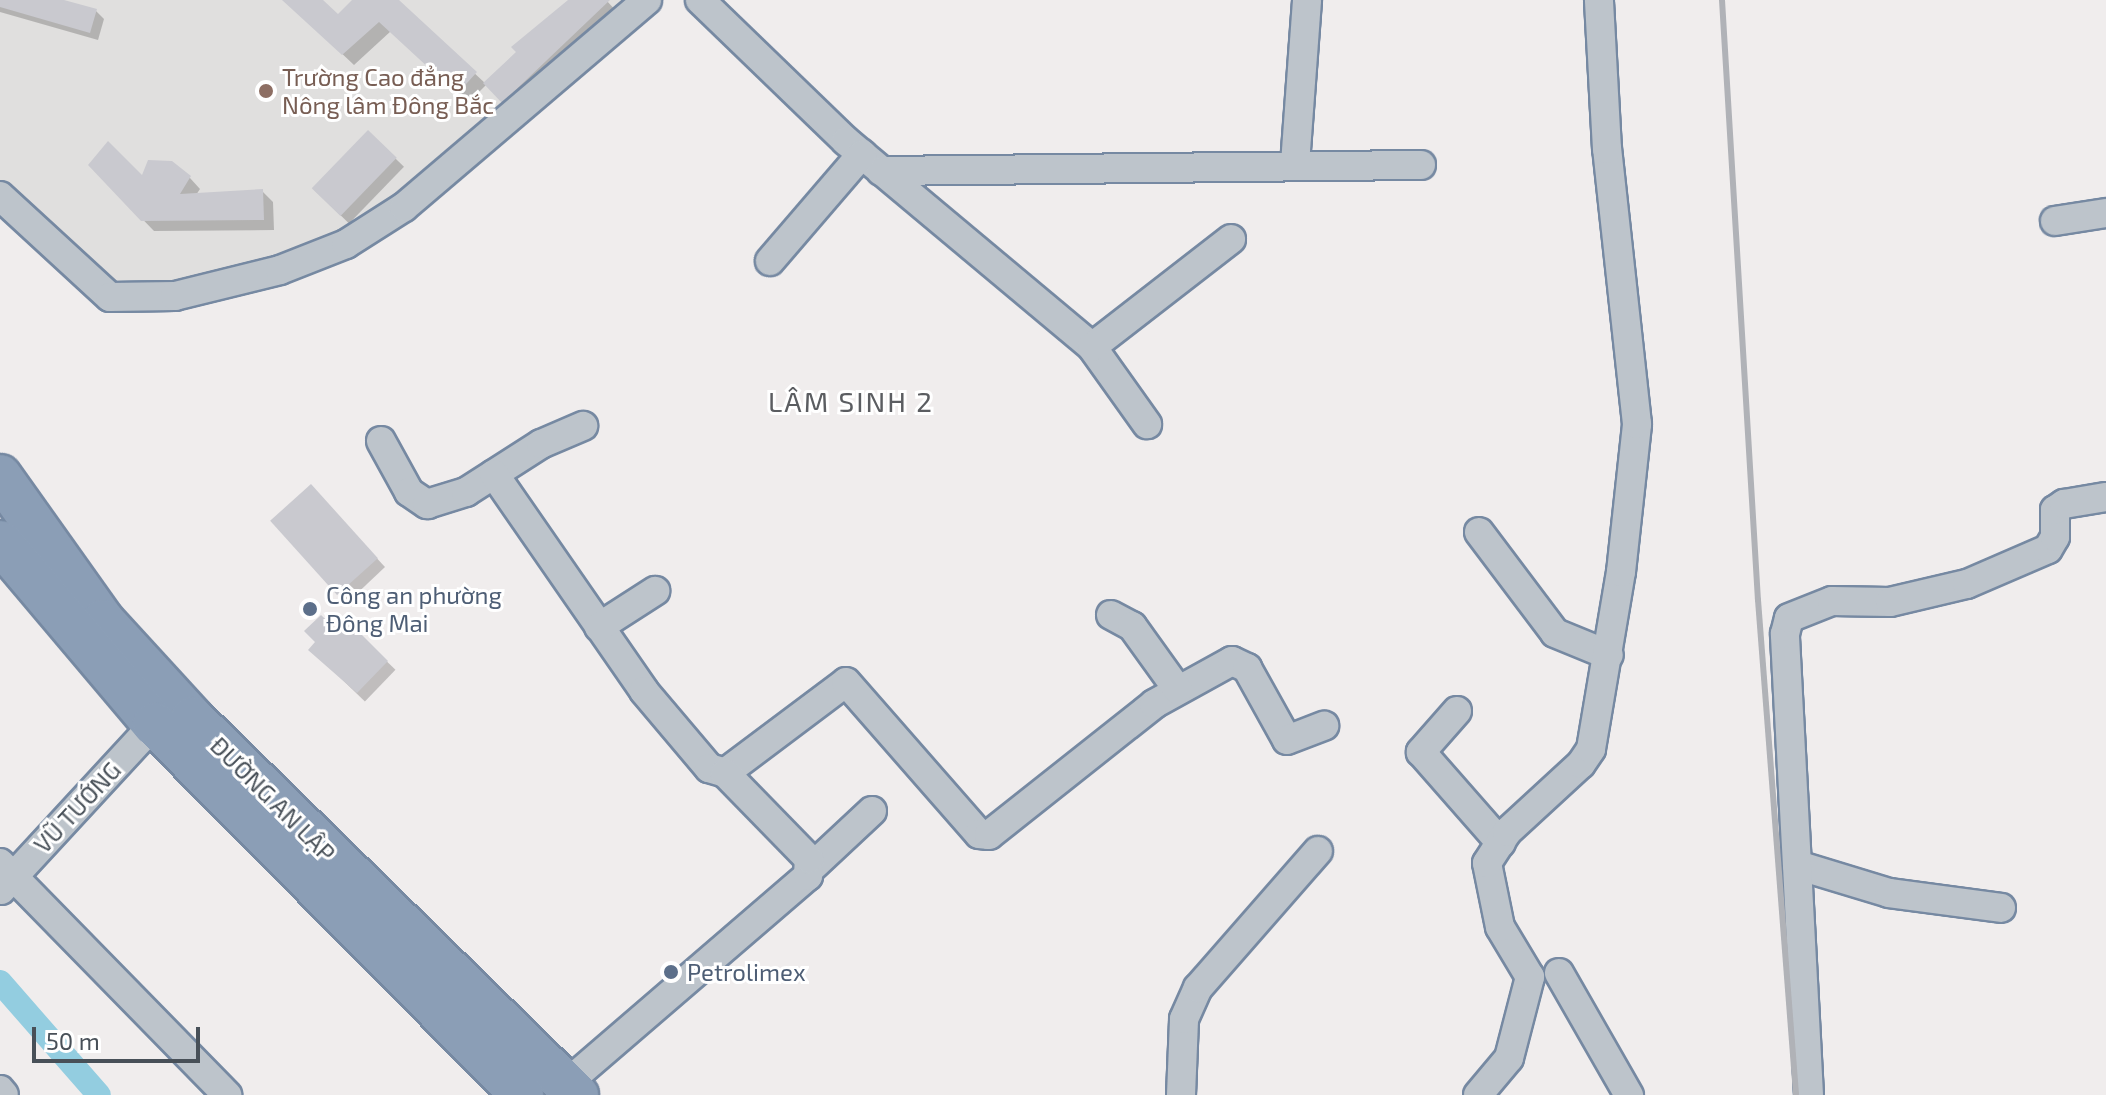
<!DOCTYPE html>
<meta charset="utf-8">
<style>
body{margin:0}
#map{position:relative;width:2106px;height:1095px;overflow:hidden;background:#f0eded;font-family:"Exo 2",sans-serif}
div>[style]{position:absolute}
.education>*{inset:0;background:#e0dfde}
.shadow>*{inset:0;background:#0003;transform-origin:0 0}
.canal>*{height:24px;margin:-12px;padding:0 12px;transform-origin:12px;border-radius:12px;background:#93cde0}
.building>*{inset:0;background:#c9c9cf;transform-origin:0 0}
.roads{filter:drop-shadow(2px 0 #7689a2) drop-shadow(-2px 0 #7689a2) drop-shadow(0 2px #7689a2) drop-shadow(0 -2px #7689a2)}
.minor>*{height:28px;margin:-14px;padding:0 14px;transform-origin:14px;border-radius:14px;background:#bdc4cb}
.highway>*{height:42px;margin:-21px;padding:0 21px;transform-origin:21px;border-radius:21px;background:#8b9eb6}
.rail>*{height:6px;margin:-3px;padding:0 3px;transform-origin:3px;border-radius:3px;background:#b0b2b7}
.dots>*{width:22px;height:22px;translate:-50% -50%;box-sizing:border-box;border:4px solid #fff;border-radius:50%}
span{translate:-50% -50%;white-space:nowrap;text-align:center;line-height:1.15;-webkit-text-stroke:6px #fff;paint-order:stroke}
.education-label{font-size:24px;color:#785e54}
.left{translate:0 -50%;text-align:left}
.service-label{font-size:24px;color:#4e5e75}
.street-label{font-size:24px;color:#485058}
.quarter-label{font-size:28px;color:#5b5d61;letter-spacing:2px}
.scale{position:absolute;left:32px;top:1027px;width:168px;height:36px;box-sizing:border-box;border:4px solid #485058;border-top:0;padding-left:10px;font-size:24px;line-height:28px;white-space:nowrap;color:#485058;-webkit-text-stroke:6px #fff;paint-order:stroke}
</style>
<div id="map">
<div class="education">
<i style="clip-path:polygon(0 0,637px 0,426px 181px,331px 238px,155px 292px,131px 293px,99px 274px,0 183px)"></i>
</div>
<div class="shadow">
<i style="clip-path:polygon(0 0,57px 0,96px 11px,104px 19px,98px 40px,0 12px)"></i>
<i style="clip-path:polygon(285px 0,320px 0,338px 17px,354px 0,396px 0,486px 84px,569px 0,606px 0,618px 13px,514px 112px,487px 84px,468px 103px,391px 31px,354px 65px)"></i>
<i style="left:368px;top:132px;width:50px;height:79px;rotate:44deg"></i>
<i style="clip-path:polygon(90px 165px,143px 179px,190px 178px,200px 189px,196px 195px,262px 191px,273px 202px,274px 230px,154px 231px)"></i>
<i style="clip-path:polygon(318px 495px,385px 567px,348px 602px,340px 594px)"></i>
<i style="left:348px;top:624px;width:66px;height:44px;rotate:44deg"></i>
</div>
<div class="canal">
<i style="left:0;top:982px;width:150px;rotate:48.8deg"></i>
</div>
<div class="building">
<i style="clip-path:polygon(0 0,64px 0,97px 9px,90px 33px,0 7px)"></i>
<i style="clip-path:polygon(282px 0,323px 0,338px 14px,352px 0,399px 0,477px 72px,457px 94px,379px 22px,342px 55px)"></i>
<i style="clip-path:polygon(568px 0,610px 0,502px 103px,483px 83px,516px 52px,511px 47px)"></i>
<i style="left:368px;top:130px;width:40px;height:81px;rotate:44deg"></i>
<i style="clip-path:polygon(108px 141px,142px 175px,148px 160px,172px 161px,191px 176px,180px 194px,263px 189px,264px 220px,141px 221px,88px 165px)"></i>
<i style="left:311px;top:484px;width:100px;height:55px;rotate:48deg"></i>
<i style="clip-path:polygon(321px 615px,338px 631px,348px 621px,388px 661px,357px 693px,308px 650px,315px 642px,304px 631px)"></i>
</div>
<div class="roads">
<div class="minor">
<i style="left:700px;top:0;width:203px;rotate:44deg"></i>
<i style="left:846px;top:141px;width:321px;rotate:39.9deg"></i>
<i style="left:1092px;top:347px;width:95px;rotate:54.5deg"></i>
<i style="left:1295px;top:164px;width:164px;rotate:-85.8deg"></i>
<i style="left:881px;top:171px;width:540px;rotate:-0.64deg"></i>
<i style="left:0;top:196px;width:149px;rotate:42.6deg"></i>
<i style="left:110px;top:297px;width:65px;rotate:-0.9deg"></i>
<i style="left:175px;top:296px;width:108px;rotate:-13.9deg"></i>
<i style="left:280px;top:270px;width:71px;rotate:-21.5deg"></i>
<i style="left:346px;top:244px;width:69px;rotate:-32.5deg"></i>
<i style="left:404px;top:207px;width:319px;rotate:-40.4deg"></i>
<i style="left:2055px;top:221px;width:52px;rotate:-8.9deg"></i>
<i style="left:770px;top:261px;width:141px;rotate:-49.3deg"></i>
<i style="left:1092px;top:347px;width:176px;rotate:-37.8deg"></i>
<i style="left:381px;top:441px;width:58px;rotate:61.2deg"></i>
<i style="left:409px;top:492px;width:22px;rotate:34deg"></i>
<i style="left:427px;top:504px;width:41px;rotate:-17.1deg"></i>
<i style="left:466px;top:492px;width:89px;rotate:-32.6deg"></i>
<i style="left:541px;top:444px;width:46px;rotate:-23.2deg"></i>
<i style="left:494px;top:474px;width:264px;rotate:55.3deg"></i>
<i style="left:644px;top:691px;width:101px;rotate:49.8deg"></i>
<i style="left:709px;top:768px;width:17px;rotate:17deg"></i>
<i style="left:725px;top:773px;width:151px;rotate:-36.9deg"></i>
<i style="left:846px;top:682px;width:202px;rotate:48.8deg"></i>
<i style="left:979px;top:834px;width:10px;rotate:6deg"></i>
<i style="left:989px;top:835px;width:211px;rotate:-38.4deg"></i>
<i style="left:1154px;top:704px;width:89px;rotate:-28.9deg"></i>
<i style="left:1232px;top:661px;width:17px;rotate:25deg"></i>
<i style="left:1247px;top:668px;width:82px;rotate:60.9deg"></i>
<i style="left:1287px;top:740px;width:40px;rotate:-21deg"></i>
<i style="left:1479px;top:532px;width:126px;rotate:53deg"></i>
<i style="left:1555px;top:633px;width:58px;rotate:22.2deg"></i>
<i style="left:1111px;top:615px;width:24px;rotate:28deg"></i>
<i style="left:1132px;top:626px;width:79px;rotate:54.3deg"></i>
<i style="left:599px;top:627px;width:67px;rotate:-32.7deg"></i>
<i style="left:1457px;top:711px;width:55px;rotate:131.3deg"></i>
<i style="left:1421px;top:752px;width:121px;rotate:48.7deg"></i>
<i style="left:0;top:863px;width:325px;rotate:45.6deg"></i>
<i style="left:1797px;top:865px;width:96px;rotate:16.9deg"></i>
<i style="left:1889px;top:893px;width:113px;rotate:7.6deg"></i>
<i style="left:812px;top:867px;width:82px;rotate:-43deg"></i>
<i style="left:1px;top:890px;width:226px;rotate:-47.3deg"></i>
<i style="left:1559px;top:973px;width:141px;rotate:60.2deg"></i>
<i style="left:566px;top:1084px;width:319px;rotate:-40.7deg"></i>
<i style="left:808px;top:876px;width:17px;rotate:-87deg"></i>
<i style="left:809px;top:859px;width:120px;rotate:-134.3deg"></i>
<i style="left:0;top:1090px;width:6px;rotate:51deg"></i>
<i style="left:1181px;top:1095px;width:76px;rotate:-87.7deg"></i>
<i style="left:1184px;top:1019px;width:34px;rotate:-66deg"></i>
<i style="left:1198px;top:988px;width:182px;rotate:-48.8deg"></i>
<i style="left:1478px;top:1095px;width:48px;rotate:-50deg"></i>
<i style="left:1509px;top:1058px;width:84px;rotate:-75.5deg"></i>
<i style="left:1530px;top:977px;width:58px;rotate:-121deg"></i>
<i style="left:1500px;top:927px;width:65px;rotate:-101.5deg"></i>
<i style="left:1487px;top:863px;width:37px;rotate:-57deg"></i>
<i style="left:1507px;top:832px;width:100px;rotate:-42.6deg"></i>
<i style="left:1581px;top:764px;width:18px;rotate:-56deg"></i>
<i style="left:1591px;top:749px;width:180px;rotate:-80.4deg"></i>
<i style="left:1621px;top:572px;width:149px;rotate:-83.8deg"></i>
<i style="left:1637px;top:424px;width:277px;rotate:-96.2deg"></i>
<i style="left:1607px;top:149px;width:149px;rotate:-93.1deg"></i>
<i style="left:1809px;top:1095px;width:462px;rotate:-93deg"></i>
<i style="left:1785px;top:634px;width:16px;rotate:-76deg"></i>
<i style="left:1789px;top:618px;width:46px;rotate:-21.6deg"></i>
<i style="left:1832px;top:601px;width:58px;rotate:1deg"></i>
<i style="left:1890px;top:602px;width:79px;rotate:-13.2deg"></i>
<i style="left:1967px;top:584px;width:88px;rotate:-23.4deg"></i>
<i style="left:2048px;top:549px;width:14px;rotate:-60deg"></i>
<i style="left:2055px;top:537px;width:27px;rotate:-90deg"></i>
<i style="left:2055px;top:510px;width:11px;rotate:-34deg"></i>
<i style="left:2064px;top:504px;width:43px;rotate:-9.5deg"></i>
</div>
<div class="highway">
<i style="left:0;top:476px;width:178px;rotate:54.6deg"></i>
<i style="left:103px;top:621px;width:132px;rotate:47.5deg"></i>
<i style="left:192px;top:718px;width:539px;rotate:44.4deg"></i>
<i style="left:0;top:542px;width:238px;rotate:49.8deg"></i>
<i style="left:154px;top:724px;width:523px;rotate:45.23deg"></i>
</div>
</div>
<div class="rail">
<i style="left:1722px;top:0;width:601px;rotate:86.57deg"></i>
<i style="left:1758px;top:600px;width:496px;rotate:85.6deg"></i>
</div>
<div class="dots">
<i style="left:266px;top:91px;background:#8d6e63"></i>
<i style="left:310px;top:609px;background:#5c6f8a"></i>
<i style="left:671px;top:972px;background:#5c6f8a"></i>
</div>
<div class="education-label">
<span class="left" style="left:282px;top:91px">Trường Cao đẳng<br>Nông lâm Đông Bắc</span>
</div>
<div class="service-label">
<span class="left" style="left:326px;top:609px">Công an phường<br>Đông Mai</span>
<span class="left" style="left:687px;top:972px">Petrolimex</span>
</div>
<div class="street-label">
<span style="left:273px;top:799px;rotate:45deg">ĐƯỜNG AN LẬP</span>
<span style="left:77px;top:807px;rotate:-47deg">VŨ TƯỚNG</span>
</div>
<div class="quarter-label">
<span style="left:851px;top:401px">LÂM SINH 2</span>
</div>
<div class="scale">50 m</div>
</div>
